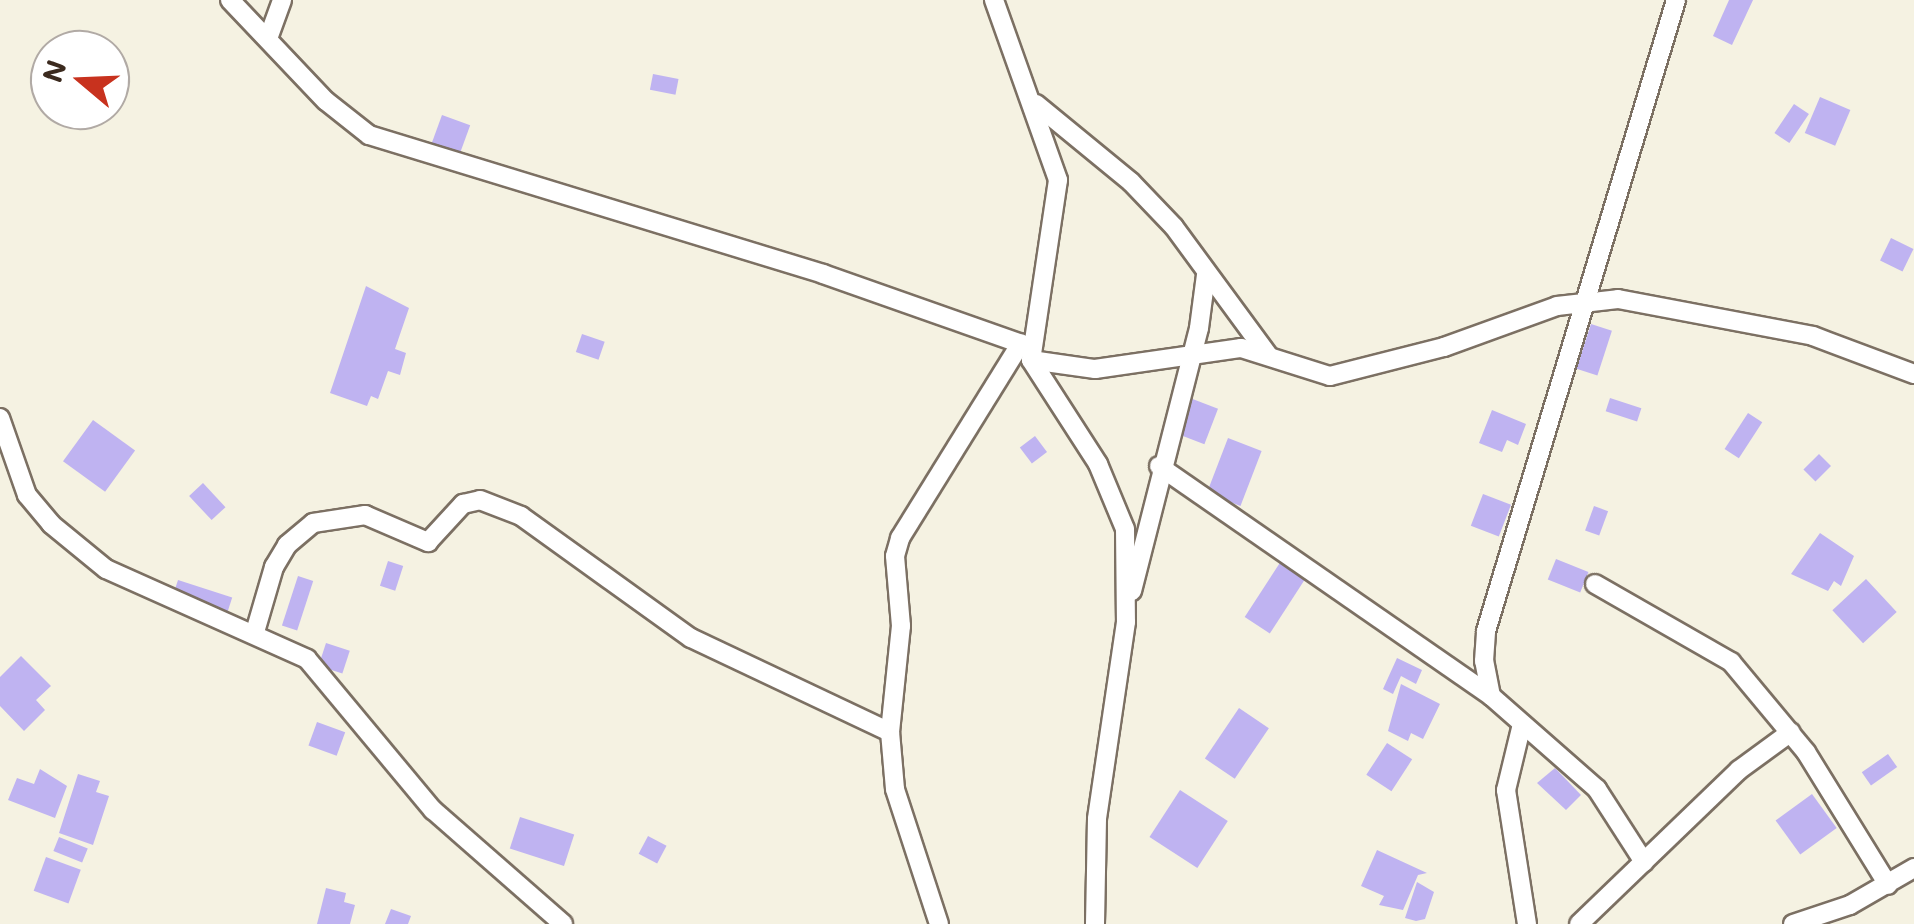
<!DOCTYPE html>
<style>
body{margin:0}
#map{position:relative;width:1914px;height:924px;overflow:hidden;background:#f5f2e2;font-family:Mali,sans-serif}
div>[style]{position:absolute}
.building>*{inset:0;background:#bfb3f1;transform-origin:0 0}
.roads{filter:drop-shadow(2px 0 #7c7063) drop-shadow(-2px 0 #7c7063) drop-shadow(0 2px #7c7063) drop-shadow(0 -2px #7c7063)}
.street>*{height:18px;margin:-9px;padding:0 9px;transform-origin:9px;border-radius:9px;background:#fff}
span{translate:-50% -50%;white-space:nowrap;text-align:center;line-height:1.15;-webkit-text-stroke:9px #fff;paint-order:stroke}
.north{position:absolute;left:30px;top:30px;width:100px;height:100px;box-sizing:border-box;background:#fff;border:2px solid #b1aaa5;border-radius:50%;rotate:289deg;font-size:28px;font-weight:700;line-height:40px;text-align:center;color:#3b2a1e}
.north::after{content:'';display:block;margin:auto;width:35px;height:45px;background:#c8321e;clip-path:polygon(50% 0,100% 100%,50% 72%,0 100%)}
</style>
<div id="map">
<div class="building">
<i style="clip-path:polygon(1729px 0,1753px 0,1732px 45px,1713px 36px)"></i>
<i style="left:653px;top:74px;width:26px;height:16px;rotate:11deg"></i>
<i style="left:1820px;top:97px;width:33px;height:39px;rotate:23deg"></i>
<i style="left:1794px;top:104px;width:18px;height:35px;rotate:34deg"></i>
<i style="left:442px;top:115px;width:30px;height:40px;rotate:20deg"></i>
<i style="left:1891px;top:238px;width:25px;height:25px;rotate:26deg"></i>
<i style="clip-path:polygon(366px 286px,409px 308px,395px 349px,406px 353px,400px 375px,388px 371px,378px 399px,371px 396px,367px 406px,330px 393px)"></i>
<i style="left:1591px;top:324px;width:22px;height:47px;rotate:18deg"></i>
<i style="left:582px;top:334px;width:24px;height:19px;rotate:19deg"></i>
<i style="left:1190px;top:398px;width:30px;height:38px;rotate:21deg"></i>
<i style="left:1610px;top:398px;width:33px;height:14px;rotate:18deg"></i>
<i style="clip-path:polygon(1492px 410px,1526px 424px,1518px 445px,1507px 440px,1502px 452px,1479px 443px)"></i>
<i style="left:1748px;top:413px;width:17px;height:43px;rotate:33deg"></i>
<i style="left:93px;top:420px;width:52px;height:51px;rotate:36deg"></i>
<i style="left:1035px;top:436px;width:20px;height:19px;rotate:53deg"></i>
<i style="left:1228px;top:438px;width:36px;height:59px;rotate:21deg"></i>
<i style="left:1819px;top:454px;width:17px;height:22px;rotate:45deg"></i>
<i style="left:203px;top:483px;width:33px;height:19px;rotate:47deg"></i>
<i style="left:1483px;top:494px;width:30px;height:34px;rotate:21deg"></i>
<i style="left:1594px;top:506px;width:15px;height:26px;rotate:20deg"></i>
<i style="clip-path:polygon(1820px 533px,1854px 556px,1841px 586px,1834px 581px,1828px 591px,1791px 574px)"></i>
<i style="left:1285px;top:555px;width:30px;height:74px;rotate:33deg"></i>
<i style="left:1556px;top:559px;width:35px;height:22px;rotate:22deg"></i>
<i style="left:388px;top:561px;width:16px;height:26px;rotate:18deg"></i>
<i style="left:298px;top:576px;width:16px;height:52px;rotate:18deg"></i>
<i style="left:1866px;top:579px;width:45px;height:46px;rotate:47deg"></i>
<i style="left:178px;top:580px;width:57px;height:17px;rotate:18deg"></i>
<i style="left:326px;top:643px;width:25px;height:24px;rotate:18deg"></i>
<i style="clip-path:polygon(21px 656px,51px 686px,36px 700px,45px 710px,24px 731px,0 706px,0 677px)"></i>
<i style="clip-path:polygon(1397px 658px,1422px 670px,1416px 684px,1401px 676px,1393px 694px,1383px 689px)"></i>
<i style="clip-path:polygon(1401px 684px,1440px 704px,1423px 739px,1411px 733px,1408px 741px,1388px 731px)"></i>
<i style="left:1239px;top:708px;width:36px;height:61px;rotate:34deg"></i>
<i style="left:317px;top:722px;width:30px;height:25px;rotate:20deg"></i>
<i style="left:1387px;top:743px;width:30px;height:38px;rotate:33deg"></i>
<i style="left:1888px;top:754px;width:16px;height:32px;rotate:55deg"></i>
<i style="clip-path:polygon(1555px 768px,1581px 795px,1566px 810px,1537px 783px)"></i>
<i style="clip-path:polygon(40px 769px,67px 786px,55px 818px,8px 800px,17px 778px,34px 784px)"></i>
<i style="clip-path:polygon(78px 774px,100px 781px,96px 792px,109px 796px,93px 845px,59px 833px)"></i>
<i style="left:1180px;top:790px;width:57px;height:56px;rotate:33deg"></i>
<i style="left:1812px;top:794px;width:42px;height:45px;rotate:54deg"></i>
<i style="left:520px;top:817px;width:57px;height:33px;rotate:18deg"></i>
<i style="left:648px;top:836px;width:21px;height:20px;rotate:28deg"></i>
<i style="left:59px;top:837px;width:31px;height:15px;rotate:22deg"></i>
<i style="clip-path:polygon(1377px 850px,1427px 873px,1418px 875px,1403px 910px,1379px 905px,1384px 896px,1361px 886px)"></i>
<i style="left:46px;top:857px;width:37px;height:36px;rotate:20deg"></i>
<i style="clip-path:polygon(1417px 882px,1434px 892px,1425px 919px,1416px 921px,1405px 918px)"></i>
<i style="clip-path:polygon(326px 888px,346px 893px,344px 902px,355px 905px,350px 924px,317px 924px)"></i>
<i style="clip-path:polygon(391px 909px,411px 916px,408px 924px,385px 924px)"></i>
</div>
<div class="roads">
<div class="street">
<i style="left:230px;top:0;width:139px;rotate:46.5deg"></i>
<i style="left:326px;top:101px;width:55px;rotate:38.3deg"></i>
<i style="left:369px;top:135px;width:475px;rotate:17deg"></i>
<i style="left:823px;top:274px;width:219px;rotate:19.4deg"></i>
<i style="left:994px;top:0;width:191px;rotate:70.4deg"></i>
<i style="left:1058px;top:180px;width:182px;rotate:98.5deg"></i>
<i style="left:1031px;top:360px;width:124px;rotate:57.2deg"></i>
<i style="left:1098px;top:464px;width:70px;rotate:67.4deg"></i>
<i style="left:1125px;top:529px;width:93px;rotate:89.4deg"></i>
<i style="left:1126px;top:622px;width:199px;rotate:98.4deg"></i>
<i style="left:1097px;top:819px;width:105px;rotate:91.1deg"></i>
<i style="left:269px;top:36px;width:38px;rotate:-70deg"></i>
<i style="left:1036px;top:104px;width:123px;rotate:39.4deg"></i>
<i style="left:1131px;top:182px;width:62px;rotate:46.3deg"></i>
<i style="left:1174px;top:227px;width:159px;rotate:53.7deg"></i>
<i style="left:1031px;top:360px;width:65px;rotate:8deg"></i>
<i style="left:1095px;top:369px;width:148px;rotate:-8.2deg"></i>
<i style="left:1241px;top:348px;width:93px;rotate:17.5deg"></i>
<i style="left:1330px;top:376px;width:118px;rotate:-14.3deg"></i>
<i style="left:1444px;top:347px;width:120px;rotate:-19.9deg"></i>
<i style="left:1557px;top:306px;width:61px;rotate:-6.5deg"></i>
<i style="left:1618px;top:299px;width:198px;rotate:10.7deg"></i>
<i style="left:1813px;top:336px;width:108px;rotate:20.6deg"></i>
<i style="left:0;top:418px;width:82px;rotate:70.7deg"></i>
<i style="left:27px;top:495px;width:38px;rotate:50deg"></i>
<i style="left:51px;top:524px;width:71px;rotate:39.3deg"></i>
<i style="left:106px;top:569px;width:220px;rotate:24.1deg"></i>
<i style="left:307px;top:659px;width:197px;rotate:50.2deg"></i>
<i style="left:433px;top:810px;width:173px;rotate:41.2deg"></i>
<i style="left:1159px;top:466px;width:404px;rotate:34.7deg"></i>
<i style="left:1595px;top:584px;width:157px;rotate:29.8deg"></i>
<i style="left:1731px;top:662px;width:117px;rotate:50.2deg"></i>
<i style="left:1806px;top:752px;width:156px;rotate:58.3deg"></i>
<i style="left:1132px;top:591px;width:271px;rotate:-75.7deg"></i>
<i style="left:1199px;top:328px;width:53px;rotate:-82.5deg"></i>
<i style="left:255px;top:632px;width:68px;rotate:-73.7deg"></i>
<i style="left:274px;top:567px;width:26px;rotate:-59deg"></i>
<i style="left:287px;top:545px;width:34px;rotate:-40deg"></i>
<i style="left:313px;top:523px;width:53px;rotate:-8.7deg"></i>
<i style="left:365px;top:515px;width:69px;rotate:23.2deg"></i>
<i style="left:428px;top:542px;width:52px;rotate:-47.4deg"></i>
<i style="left:463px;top:504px;width:17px;rotate:-13deg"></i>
<i style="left:480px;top:500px;width:44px;rotate:21.3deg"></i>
<i style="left:521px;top:516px;width:209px;rotate:35.7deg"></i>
<i style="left:691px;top:638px;width:220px;rotate:25.3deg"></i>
<i style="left:1522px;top:724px;width:68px;rotate:103.6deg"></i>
<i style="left:1506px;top:790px;width:136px;rotate:81.1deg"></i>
<i style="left:1644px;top:862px;width:87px;rotate:-122.8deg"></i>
<i style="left:1597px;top:789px;width:141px;rotate:-138.7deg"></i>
<i style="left:1491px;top:696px;width:36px;rotate:-101deg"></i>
<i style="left:1484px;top:661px;width:30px;rotate:-86deg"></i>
<i style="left:1486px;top:631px;width:659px;rotate:-73.24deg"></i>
<i style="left:939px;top:924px;width:142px;rotate:-108.1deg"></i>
<i style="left:895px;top:789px;width:57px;rotate:-95deg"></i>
<i style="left:890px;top:732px;width:107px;rotate:-84.1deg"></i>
<i style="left:901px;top:626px;width:70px;rotate:-94.9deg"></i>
<i style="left:895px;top:556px;width:19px;rotate:-74deg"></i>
<i style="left:900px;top:538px;width:229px;rotate:-58.2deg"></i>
<i style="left:1579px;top:924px;width:222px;rotate:-43.9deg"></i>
<i style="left:1739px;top:770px;width:64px;rotate:-36.2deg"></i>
<i style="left:1793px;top:924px;width:60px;rotate:-18.4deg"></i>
<i style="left:1850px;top:905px;width:74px;rotate:-30deg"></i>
</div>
</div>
<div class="north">N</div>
</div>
